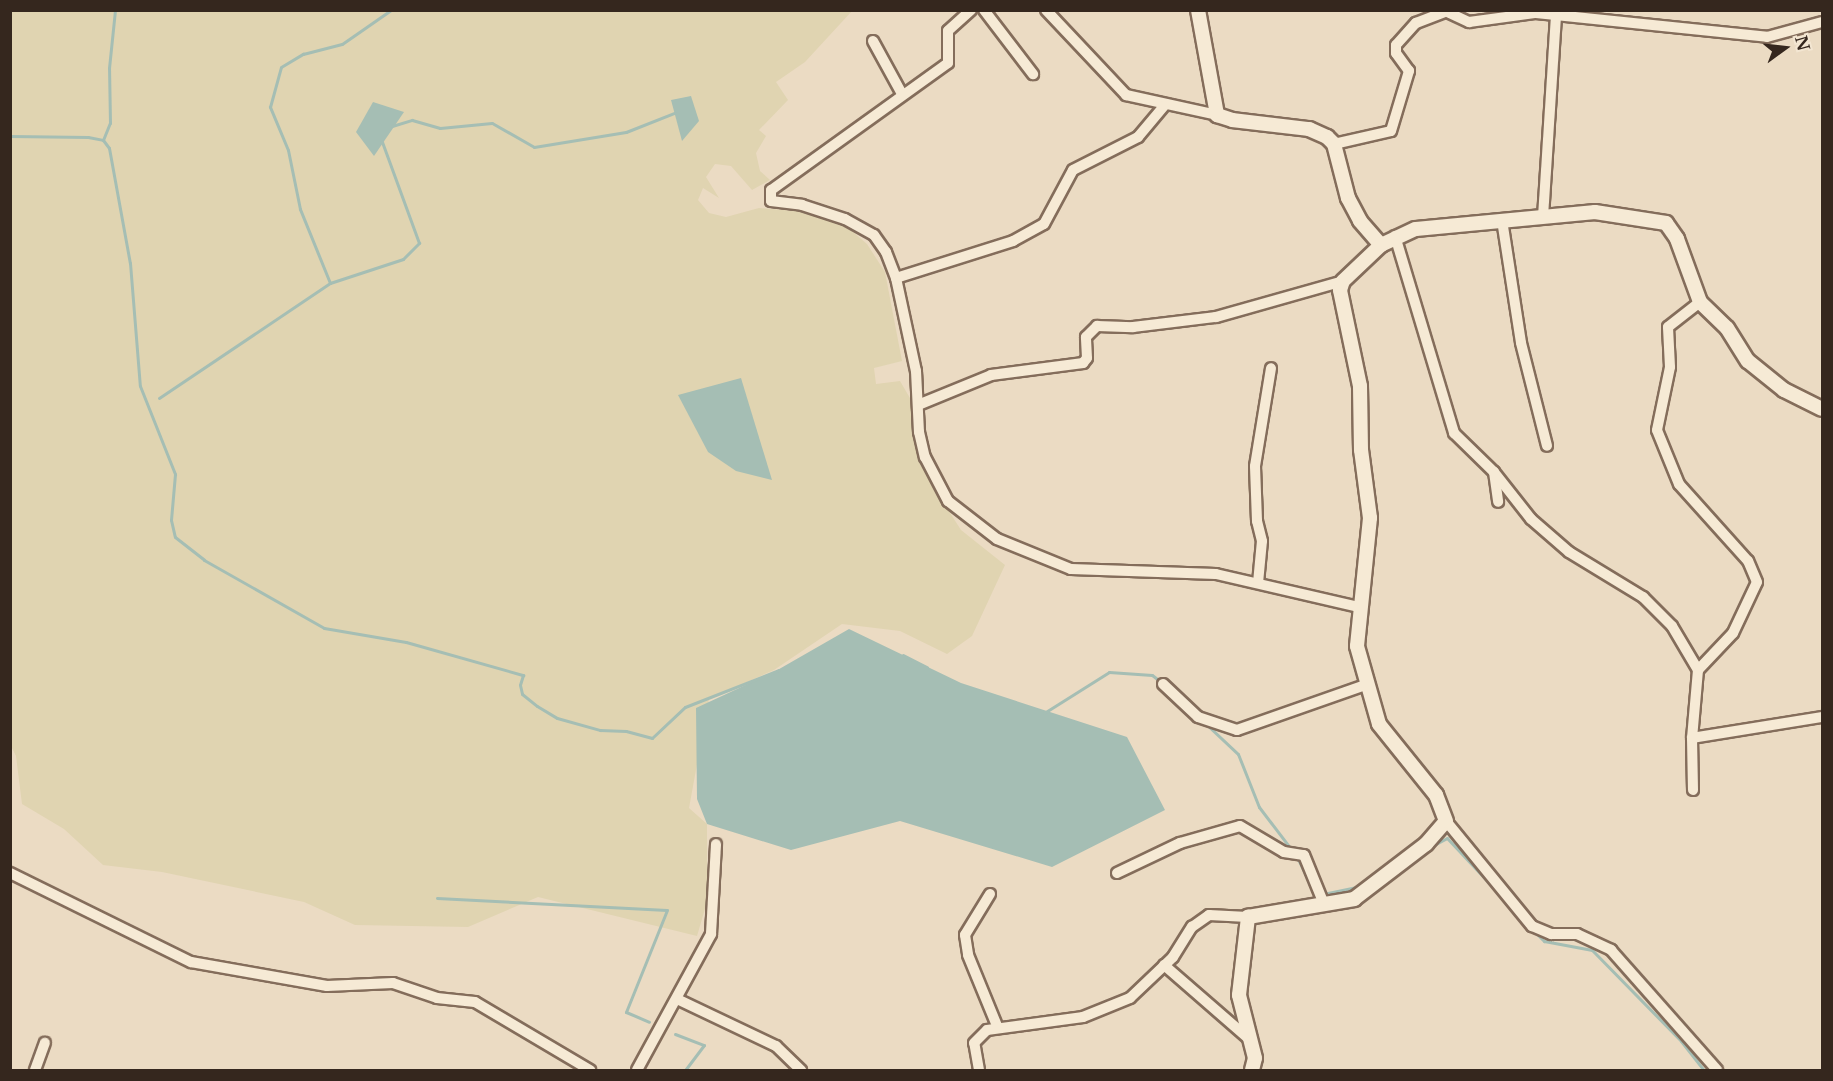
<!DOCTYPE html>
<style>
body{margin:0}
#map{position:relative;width:1833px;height:1081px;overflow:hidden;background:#ebdbc3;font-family:"Libre Baskerville",serif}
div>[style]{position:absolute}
.farmland>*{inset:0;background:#e0d4b1}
.water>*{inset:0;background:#a5beb4}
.stream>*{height:3px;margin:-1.5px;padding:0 1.5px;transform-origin:1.5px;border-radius:1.5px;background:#a5beb4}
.roads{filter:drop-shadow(2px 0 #846d5b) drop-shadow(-2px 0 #846d5b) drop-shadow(0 2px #846d5b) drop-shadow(0 -2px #846d5b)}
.minor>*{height:10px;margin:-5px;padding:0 5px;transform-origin:5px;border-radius:5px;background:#f6ead5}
.tertiary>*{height:14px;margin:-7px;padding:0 7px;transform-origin:7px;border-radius:7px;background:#f6ead5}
span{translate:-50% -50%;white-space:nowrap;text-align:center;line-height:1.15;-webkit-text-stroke:4.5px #f3e6d2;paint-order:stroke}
.frame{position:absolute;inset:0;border:12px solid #35271e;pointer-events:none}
.north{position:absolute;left:1755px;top:18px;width:60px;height:60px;-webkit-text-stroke:4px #f3e6d2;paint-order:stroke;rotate:75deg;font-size:16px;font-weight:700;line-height:24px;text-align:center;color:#35271e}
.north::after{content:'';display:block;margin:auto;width:21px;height:27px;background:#35271e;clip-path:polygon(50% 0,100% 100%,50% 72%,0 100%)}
</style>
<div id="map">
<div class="farmland">
<i style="clip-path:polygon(10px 11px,852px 11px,805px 62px,776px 82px,788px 100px,759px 130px,766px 136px,756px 153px,760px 171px,770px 180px,752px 190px,731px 166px,715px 164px,706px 177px,719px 198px,703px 188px,698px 200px,709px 213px,726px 217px,759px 208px,809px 212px,846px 226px,867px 244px,885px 272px,902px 361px,874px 368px,876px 384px,900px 381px,914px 405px,918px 448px,927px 477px,961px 530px,1005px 565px,972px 636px,947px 654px,900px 631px,842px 624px,774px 670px,709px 699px,689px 808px,707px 824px,707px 902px,697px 936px,538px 897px,468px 927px,355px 925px,304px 902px,162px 872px,103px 865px,64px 829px,22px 804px,16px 756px,10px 744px)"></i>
</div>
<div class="water">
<i style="clip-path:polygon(691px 96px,699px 121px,682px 141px,671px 100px)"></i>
<i style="clip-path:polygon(373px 102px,404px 112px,374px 156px,356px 132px)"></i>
<i style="clip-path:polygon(741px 378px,772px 480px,736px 471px,708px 452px,678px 395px)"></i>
<i style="clip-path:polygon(849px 629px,961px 683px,1127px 737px,1165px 810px,1052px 867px,900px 821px,791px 850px,707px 824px,697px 799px,696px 708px,774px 672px)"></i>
</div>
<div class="stream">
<i style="left:392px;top:126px;width:21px;rotate:-17deg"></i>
<i style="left:412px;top:120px;width:29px;rotate:16deg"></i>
<i style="left:440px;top:128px;width:52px;rotate:-5.5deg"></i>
<i style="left:492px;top:123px;width:48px;rotate:29.7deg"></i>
<i style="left:534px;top:147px;width:93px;rotate:-9.3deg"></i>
<i style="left:626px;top:132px;width:52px;rotate:-21.6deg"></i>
<i style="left:10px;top:136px;width:78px;rotate:0.7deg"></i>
<i style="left:88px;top:137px;width:15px;rotate:11deg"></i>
<i style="left:103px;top:140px;width:10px;rotate:53deg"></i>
<i style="left:109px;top:148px;width:117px;rotate:79.7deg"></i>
<i style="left:130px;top:263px;width:123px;rotate:85.4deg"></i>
<i style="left:140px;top:386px;width:95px;rotate:68.3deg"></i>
<i style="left:175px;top:474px;width:46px;rotate:95deg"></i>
<i style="left:171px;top:520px;width:17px;rotate:77deg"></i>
<i style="left:175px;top:537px;width:37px;rotate:38deg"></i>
<i style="left:204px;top:560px;width:138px;rotate:29.5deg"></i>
<i style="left:324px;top:628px;width:83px;rotate:9.7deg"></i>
<i style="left:406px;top:642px;width:122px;rotate:15.8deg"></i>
<i style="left:523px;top:675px;width:10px;rotate:107deg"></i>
<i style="left:520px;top:685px;width:9px;rotate:77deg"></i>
<i style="left:522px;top:694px;width:19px;rotate:39deg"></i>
<i style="left:537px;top:706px;width:23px;rotate:31deg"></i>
<i style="left:557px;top:718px;width:45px;rotate:15.6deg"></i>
<i style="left:600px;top:730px;width:26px;rotate:2deg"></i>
<i style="left:626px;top:731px;width:27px;rotate:15deg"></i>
<i style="left:652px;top:738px;width:45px;rotate:-43.2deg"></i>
<i style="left:685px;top:707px;width:101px;rotate:-21.5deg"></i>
<i style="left:103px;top:140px;width:18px;rotate:-68deg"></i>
<i style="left:110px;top:123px;width:55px;rotate:-91deg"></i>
<i style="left:109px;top:68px;width:58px;rotate:-84.1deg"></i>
<i style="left:330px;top:283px;width:77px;rotate:-18.2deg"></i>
<i style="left:403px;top:259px;width:23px;rotate:-45deg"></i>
<i style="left:419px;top:243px;width:108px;rotate:-110.1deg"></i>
<i style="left:159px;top:398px;width:206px;rotate:-33.9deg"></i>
<i style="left:330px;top:283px;width:80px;rotate:-112.1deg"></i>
<i style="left:300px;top:209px;width:60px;rotate:-101.5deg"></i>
<i style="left:288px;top:150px;width:47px;rotate:-112.7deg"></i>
<i style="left:270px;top:107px;width:41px;rotate:-74.6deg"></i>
<i style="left:281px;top:67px;width:26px;rotate:-31deg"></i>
<i style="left:303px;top:54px;width:40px;rotate:-14.4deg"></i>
<i style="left:342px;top:44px;width:60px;rotate:-34.8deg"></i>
<i style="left:903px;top:655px;width:27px;rotate:27deg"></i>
<i style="left:1044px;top:713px;width:77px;rotate:-32.2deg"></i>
<i style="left:1109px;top:672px;width:43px;rotate:4deg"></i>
<i style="left:1152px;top:675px;width:11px;rotate:38deg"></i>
<i style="left:1205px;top:723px;width:45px;rotate:43.2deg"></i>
<i style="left:1238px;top:754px;width:57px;rotate:68.4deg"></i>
<i style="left:1259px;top:807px;width:53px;rotate:52.7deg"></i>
<i style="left:1432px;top:846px;width:17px;rotate:-28deg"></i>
<i style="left:1447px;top:838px;width:86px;rotate:46.9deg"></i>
<i style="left:1297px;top:857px;width:32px;rotate:64deg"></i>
<i style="left:1323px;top:894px;width:38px;rotate:-12deg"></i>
<i style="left:437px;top:898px;width:230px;rotate:3deg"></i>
<i style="left:667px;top:910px;width:110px;rotate:111.9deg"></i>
<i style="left:626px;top:1012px;width:25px;rotate:23deg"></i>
<i style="left:1535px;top:932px;width:13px;rotate:45deg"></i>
<i style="left:1544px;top:941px;width:49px;rotate:10.6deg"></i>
<i style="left:1592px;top:950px;width:127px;rotate:45.6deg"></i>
<i style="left:1681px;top:1041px;width:37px;rotate:52deg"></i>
<i style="left:675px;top:1034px;width:31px;rotate:21deg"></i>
<i style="left:704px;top:1045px;width:31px;rotate:127deg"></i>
</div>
<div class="roads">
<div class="minor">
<i style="left:971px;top:10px;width:31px;rotate:138deg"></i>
<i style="left:948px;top:31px;width:32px;rotate:90deg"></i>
<i style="left:948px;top:63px;width:218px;rotate:144.3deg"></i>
<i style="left:771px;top:190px;width:11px;rotate:90deg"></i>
<i style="left:771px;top:201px;width:31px;rotate:7deg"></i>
<i style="left:802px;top:205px;width:45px;rotate:18deg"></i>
<i style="left:845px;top:219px;width:33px;rotate:29deg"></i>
<i style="left:874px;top:235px;width:21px;rotate:55deg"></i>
<i style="left:886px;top:252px;width:28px;rotate:69deg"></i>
<i style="left:896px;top:278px;width:95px;rotate:77.9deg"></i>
<i style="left:916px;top:371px;width:61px;rotate:87.2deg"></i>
<i style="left:919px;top:432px;width:26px;rotate:77deg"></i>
<i style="left:925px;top:457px;width:50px;rotate:62.4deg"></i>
<i style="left:948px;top:501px;width:62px;rotate:37.8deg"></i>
<i style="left:997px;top:539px;width:80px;rotate:22.1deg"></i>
<i style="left:1071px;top:569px;width:145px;rotate:2deg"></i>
<i style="left:1216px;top:574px;width:147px;rotate:13deg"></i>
<i style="left:984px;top:10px;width:81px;rotate:52.6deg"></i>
<i style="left:1046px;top:10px;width:117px;rotate:46.7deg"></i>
<i style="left:1126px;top:95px;width:93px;rotate:12.4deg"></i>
<i style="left:1443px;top:10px;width:29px;rotate:25deg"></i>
<i style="left:1469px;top:22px;width:68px;rotate:-7.7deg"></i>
<i style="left:1536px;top:13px;width:232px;rotate:5.9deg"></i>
<i style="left:1767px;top:37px;width:57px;rotate:-15.3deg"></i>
<i style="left:873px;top:41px;width:60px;rotate:61.3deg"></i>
<i style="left:1334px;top:144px;width:58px;rotate:-12.8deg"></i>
<i style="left:1391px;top:131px;width:63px;rotate:-73.3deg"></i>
<i style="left:1409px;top:71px;width:22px;rotate:-126deg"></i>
<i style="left:1396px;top:53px;width:8px;rotate:-90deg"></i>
<i style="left:1396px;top:45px;width:30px;rotate:-48deg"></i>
<i style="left:1416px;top:23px;width:30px;rotate:-21deg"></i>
<i style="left:1543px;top:217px;width:203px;rotate:-86.3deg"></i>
<i style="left:1502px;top:220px;width:124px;rotate:81.2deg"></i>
<i style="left:1521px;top:343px;width:106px;rotate:75.8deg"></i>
<i style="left:1395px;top:236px;width:206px;rotate:73.3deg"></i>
<i style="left:1454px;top:433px;width:56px;rotate:44.3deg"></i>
<i style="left:1494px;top:472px;width:60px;rotate:51.8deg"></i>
<i style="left:1531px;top:519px;width:50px;rotate:41deg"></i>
<i style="left:1569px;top:552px;width:87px;rotate:31.3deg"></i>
<i style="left:1643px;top:597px;width:41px;rotate:45deg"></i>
<i style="left:1672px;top:626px;width:51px;rotate:59.4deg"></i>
<i style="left:1698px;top:670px;width:68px;rotate:95deg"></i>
<i style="left:1692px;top:738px;width:52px;rotate:88.9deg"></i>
<i style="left:896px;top:278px;width:123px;rotate:-17.5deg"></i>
<i style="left:1013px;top:241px;width:35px;rotate:-29deg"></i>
<i style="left:1044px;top:224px;width:61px;rotate:-61.8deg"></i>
<i style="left:1073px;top:170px;width:73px;rotate:-26.9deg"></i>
<i style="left:1138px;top:137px;width:40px;rotate:-50deg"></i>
<i style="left:918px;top:405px;width:79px;rotate:-22.3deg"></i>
<i style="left:991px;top:375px;width:93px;rotate:-7.4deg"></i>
<i style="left:1083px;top:363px;width:6px;rotate:-51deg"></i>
<i style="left:1087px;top:358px;width:21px;rotate:-93deg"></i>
<i style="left:1086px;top:337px;width:16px;rotate:-45deg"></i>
<i style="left:1097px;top:326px;width:36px;rotate:2deg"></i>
<i style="left:1133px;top:327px;width:84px;rotate:-6.9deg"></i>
<i style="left:1216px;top:317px;width:132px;rotate:-15.8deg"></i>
<i style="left:1494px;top:472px;width:30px;rotate:82deg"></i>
<i style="left:1258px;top:583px;width:42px;rotate:-84.6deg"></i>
<i style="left:1262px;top:541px;width:21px;rotate:-104deg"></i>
<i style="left:1257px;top:521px;width:55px;rotate:-92.1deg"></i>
<i style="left:1255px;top:466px;width:99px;rotate:-80.7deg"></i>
<i style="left:1698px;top:670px;width:51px;rotate:-46.6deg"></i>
<i style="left:1733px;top:633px;width:56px;rotate:-64.8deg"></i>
<i style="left:1757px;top:582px;width:23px;rotate:-113deg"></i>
<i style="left:1748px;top:561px;width:103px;rotate:-131.9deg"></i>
<i style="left:1679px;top:484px;width:58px;rotate:-112.2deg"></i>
<i style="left:1657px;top:430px;width:64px;rotate:-78.3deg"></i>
<i style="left:1670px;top:367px;width:40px;rotate:-92.9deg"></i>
<i style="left:1668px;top:327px;width:41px;rotate:-38deg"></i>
<i style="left:1163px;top:684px;width:48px;rotate:43.3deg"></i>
<i style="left:1198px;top:717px;width:41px;rotate:18.4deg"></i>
<i style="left:1237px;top:730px;width:139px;rotate:-19.3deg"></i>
<i style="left:1692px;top:738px;width:132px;rotate:-9.2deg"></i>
<i style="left:1446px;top:821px;width:136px;rotate:50.7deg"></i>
<i style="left:1532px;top:926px;width:21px;rotate:23deg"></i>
<i style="left:1551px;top:934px;width:26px"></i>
<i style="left:1577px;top:934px;width:38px;rotate:25deg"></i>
<i style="left:1611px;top:950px;width:160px;rotate:48.5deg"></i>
<i style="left:10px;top:873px;width:202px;rotate:26.2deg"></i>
<i style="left:191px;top:962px;width:138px;rotate:10deg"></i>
<i style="left:327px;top:986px;width:66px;rotate:-2.6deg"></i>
<i style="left:393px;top:983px;width:46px;rotate:18.8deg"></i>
<i style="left:437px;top:998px;width:38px;rotate:6deg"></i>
<i style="left:475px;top:1002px;width:134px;rotate:30.6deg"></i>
<i style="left:1117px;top:873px;width:70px;rotate:-25.5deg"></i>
<i style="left:1180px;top:843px;width:62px;rotate:-15.8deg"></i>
<i style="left:1240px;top:826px;width:51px;rotate:30.6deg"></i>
<i style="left:1284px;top:852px;width:20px;rotate:9deg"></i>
<i style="left:1304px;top:855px;width:53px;rotate:67.8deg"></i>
<i style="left:990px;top:894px;width:48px;rotate:121.4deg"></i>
<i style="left:965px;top:935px;width:20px;rotate:81deg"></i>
<i style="left:968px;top:955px;width:79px;rotate:67.7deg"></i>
<i style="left:1164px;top:965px;width:113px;rotate:41deg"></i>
<i style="left:677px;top:999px;width:110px;rotate:25.4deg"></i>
<i style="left:776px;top:1046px;width:35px;rotate:44deg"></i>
<i style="left:35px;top:1070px;width:29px;rotate:-70deg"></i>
<i style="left:637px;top:1070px;width:155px;rotate:-61.4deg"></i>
<i style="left:711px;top:934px;width:90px;rotate:-86.8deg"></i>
<i style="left:979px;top:1070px;width:27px;rotate:-100deg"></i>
<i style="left:974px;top:1043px;width:18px;rotate:-45deg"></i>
<i style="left:987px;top:1030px;width:97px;rotate:-7.7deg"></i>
<i style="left:1083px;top:1017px;width:51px;rotate:-22deg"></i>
<i style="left:1130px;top:998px;width:59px;rotate:-43.6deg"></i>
<i style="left:1173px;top:957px;width:36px;rotate:-58deg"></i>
<i style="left:1192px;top:927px;width:21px;rotate:-35deg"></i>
<i style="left:1209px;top:915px;width:39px;rotate:3deg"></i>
</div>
<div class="tertiary">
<i style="left:1198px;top:10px;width:107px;rotate:79.7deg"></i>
<i style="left:1217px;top:115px;width:16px;rotate:18deg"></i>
<i style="left:1232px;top:120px;width:78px;rotate:6.7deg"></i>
<i style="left:1309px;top:129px;width:20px;rotate:24deg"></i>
<i style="left:1327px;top:137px;width:10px;rotate:45deg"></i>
<i style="left:1334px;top:144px;width:56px;rotate:75.5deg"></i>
<i style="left:1348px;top:198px;width:26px;rotate:62deg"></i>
<i style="left:1360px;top:221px;width:32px;rotate:49deg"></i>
<i style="left:1381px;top:245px;width:38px;rotate:-25deg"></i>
<i style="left:1416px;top:229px;width:180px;rotate:-5.4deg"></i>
<i style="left:1595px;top:212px;width:72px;rotate:8.8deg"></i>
<i style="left:1666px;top:223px;width:19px;rotate:55deg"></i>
<i style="left:1677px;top:239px;width:67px;rotate:69.9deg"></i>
<i style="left:1700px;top:302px;width:37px;rotate:44deg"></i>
<i style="left:1727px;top:328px;width:39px;rotate:58deg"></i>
<i style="left:1748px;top:361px;width:46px;rotate:38.9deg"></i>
<i style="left:1784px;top:390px;width:42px;rotate:26.6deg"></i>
<i style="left:1252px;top:1070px;width:12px;rotate:-76deg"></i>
<i style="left:1255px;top:1058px;width:65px;rotate:-104.3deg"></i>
<i style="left:1239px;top:995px;width:79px;rotate:-83.4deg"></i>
<i style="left:1248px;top:917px;width:108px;rotate:-9.6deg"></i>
<i style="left:1354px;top:899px;width:91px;rotate:-37.4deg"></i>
<i style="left:1426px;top:844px;width:30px;rotate:-49deg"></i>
<i style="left:1446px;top:821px;width:28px;rotate:-111deg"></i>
<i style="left:1436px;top:795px;width:91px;rotate:-128.8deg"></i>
<i style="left:1379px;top:724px;width:81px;rotate:-105.8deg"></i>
<i style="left:1357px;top:646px;width:129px;rotate:-84.2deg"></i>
<i style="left:1370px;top:518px;width:69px;rotate:-97.5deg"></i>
<i style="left:1361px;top:450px;width:64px;rotate:-90.9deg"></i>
<i style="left:1360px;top:386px;width:98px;rotate:-101.8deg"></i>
<i style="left:1340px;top:290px;width:9px;rotate:-72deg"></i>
<i style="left:1343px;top:281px;width:52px;rotate:-43.5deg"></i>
</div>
</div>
<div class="frame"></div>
<div class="north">N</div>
</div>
